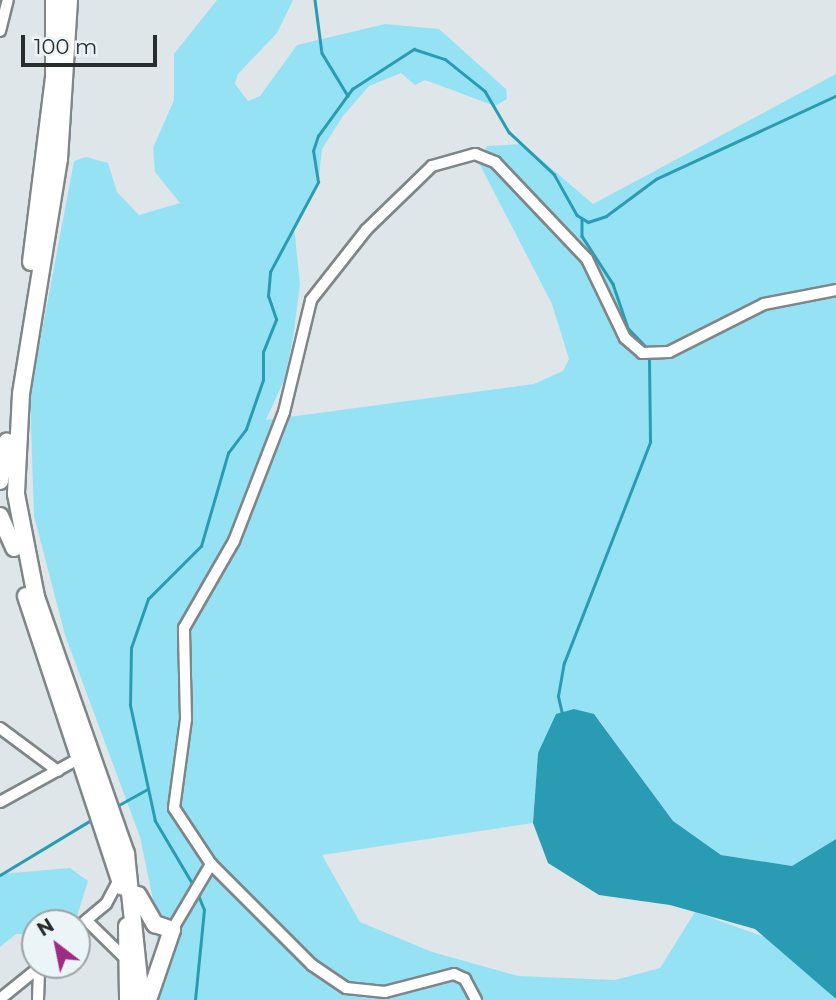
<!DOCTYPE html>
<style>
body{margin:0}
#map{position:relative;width:836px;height:1000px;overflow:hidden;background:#dee6e9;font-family:Montserrat,sans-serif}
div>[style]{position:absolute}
.green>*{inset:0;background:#96e2f5}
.water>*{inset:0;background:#299cb3}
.stream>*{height:2.5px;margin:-1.25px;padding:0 1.25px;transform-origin:1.25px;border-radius:1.25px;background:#299cb3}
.roads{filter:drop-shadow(2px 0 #7f8688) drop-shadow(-2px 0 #7f8688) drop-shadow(0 2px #7f8688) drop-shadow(0 -2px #7f8688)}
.minor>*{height:10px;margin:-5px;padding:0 5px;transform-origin:5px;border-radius:5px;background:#fff}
.highway>*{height:16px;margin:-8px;padding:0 8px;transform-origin:8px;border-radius:8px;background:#fff}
span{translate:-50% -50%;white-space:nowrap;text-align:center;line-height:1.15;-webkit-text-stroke:7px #ebf4f6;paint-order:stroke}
.north{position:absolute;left:21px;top:909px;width:70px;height:70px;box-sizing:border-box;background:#ebf4f6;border:2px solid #9da4a6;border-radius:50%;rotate:328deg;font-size:19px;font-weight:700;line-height:28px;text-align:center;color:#292c2d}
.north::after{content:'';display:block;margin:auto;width:24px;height:32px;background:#a02b85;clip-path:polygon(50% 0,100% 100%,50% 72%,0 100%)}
.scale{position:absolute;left:21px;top:35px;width:136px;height:32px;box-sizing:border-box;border:4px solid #292c2d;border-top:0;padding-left:9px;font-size:21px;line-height:24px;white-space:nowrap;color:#292c2d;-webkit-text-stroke:5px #ebf4f6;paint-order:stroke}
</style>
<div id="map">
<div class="green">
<i style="clip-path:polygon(217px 0,293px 0,277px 33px,238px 74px,235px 84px,248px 101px,260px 96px,297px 45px,385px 24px,439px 29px,506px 89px,507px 99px,495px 106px,425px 80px,415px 85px,401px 73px,369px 86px,343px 116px,322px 149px,319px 177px,294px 226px,300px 285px,293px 338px,285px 378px,266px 420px,534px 384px,563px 371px,569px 359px,552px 304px,479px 163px,487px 146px,523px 144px,593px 204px,836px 74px,836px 839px,792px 866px,721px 855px,673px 821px,599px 720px,538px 753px,533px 823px,322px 855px,360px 922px,432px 952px,518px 976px,615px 980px,660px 968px,695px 912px,776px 941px,836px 1000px,157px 1000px,157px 919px,140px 837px,65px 635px,34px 516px,30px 395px,74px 161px,86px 157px,108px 163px,117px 192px,139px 215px,180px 203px,155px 172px,153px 148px,174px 100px,174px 54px)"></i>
<i style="clip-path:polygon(70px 868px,88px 881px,75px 923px,35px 923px,35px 934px,16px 934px,0 947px,0 874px)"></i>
</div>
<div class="water">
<i style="clip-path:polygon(574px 709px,594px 714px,673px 821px,721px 855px,792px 866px,836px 839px,836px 999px,755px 929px,670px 905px,599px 895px,548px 863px,533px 823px,538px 753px,556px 714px)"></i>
</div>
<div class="stream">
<i style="left:315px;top:0;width:53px;rotate:82.5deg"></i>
<i style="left:322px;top:53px;width:50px;rotate:58.8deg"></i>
<i style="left:582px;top:220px;width:16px;rotate:90deg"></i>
<i style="left:582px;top:236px;width:57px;rotate:57.1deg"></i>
<i style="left:613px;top:284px;width:46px;rotate:71.2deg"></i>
<i style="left:628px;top:328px;width:28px;rotate:46deg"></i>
<i style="left:562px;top:714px;width:18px;rotate:-103deg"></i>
<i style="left:558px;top:696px;width:34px;rotate:-80deg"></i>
<i style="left:564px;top:663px;width:237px;rotate:-68.7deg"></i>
<i style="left:650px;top:442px;width:84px;rotate:-90.7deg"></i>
<i style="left:117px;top:806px;width:35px;rotate:-29deg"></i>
<i style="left:0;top:875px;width:109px;rotate:-31.1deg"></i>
<i style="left:194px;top:887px;width:77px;rotate:-120.6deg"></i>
<i style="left:155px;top:821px;width:119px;rotate:-102.2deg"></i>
<i style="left:130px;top:705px;width:57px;rotate:-89deg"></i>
<i style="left:131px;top:648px;width:52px;rotate:-70.9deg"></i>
<i style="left:148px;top:599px;width:75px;rotate:-45deg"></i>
<i style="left:201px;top:546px;width:97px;rotate:-73.8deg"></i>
<i style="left:228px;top:453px;width:30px;rotate:-53deg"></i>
<i style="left:246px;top:429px;width:52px;rotate:-70.9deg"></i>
<i style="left:263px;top:380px;width:28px;rotate:-90deg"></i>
<i style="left:263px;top:352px;width:35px;rotate:-68deg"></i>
<i style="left:276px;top:319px;width:24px;rotate:-109deg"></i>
<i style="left:268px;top:296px;width:24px;rotate:-85deg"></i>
<i style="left:270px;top:272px;width:102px;rotate:-61.9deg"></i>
<i style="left:318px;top:182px;width:31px;rotate:-99deg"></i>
<i style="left:313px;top:151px;width:16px;rotate:-72deg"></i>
<i style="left:318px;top:136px;width:58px;rotate:-54.1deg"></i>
<i style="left:352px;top:89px;width:74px;rotate:-32.8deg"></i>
<i style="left:414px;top:49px;width:33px;rotate:18deg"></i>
<i style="left:445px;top:59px;width:51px;rotate:38.7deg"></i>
<i style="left:485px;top:91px;width:48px;rotate:59.7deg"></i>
<i style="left:509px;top:132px;width:62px;rotate:43deg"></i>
<i style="left:554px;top:174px;width:47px;rotate:60.7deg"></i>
<i style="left:577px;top:215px;width:13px;rotate:32deg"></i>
<i style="left:588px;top:222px;width:19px;rotate:-18deg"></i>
<i style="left:606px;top:216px;width:62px;rotate:-36.5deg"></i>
<i style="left:656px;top:179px;width:198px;rotate:-24.8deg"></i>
<i style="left:195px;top:1000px;width:90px;rotate:-84.3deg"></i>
<i style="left:204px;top:910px;width:18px;rotate:-112deg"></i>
</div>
<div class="roads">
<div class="minor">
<i style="left:0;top:31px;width:32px;rotate:-76deg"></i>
<i style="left:0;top:728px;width:72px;rotate:36.6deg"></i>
<i style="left:0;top:802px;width:94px;rotate:-28.8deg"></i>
<i style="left:87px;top:921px;width:56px;rotate:44.3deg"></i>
<i style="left:77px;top:928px;width:38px;rotate:-40deg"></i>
<i style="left:106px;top:904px;width:30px;rotate:-62deg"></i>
<i style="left:172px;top:930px;width:77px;rotate:-59.4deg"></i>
<i style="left:0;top:999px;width:54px;rotate:-39deg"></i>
<i style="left:38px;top:1000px;width:31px;rotate:-88deg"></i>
<i style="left:476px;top:1000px;width:24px;rotate:-118deg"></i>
<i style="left:465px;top:979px;width:12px;rotate:-156deg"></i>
<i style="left:454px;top:974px;width:71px;rotate:165.4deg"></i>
<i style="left:385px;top:992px;width:39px;rotate:-174deg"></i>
<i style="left:346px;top:988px;width:41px;rotate:-145.9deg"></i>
<i style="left:312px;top:965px;width:143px;rotate:-135deg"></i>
<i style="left:211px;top:864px;width:67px;rotate:-123.5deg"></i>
<i style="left:174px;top:808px;width:90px;rotate:-82.3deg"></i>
<i style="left:186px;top:719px;width:91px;rotate:-91.3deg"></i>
<i style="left:184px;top:628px;width:100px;rotate:-60.1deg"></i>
<i style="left:234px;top:541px;width:138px;rotate:-68.8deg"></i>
<i style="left:284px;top:412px;width:115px;rotate:-76.4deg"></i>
<i style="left:311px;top:300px;width:89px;rotate:-51.8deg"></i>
<i style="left:366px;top:230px;width:92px;rotate:-44.1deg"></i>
<i style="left:432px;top:166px;width:45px;rotate:-15.6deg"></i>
<i style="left:475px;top:154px;width:22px;rotate:22deg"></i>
<i style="left:495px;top:162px;width:134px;rotate:46.5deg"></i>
<i style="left:587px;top:259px;width:88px;rotate:64.3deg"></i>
<i style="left:625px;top:338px;width:23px;rotate:41deg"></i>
<i style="left:642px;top:353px;width:27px;rotate:-2deg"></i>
<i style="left:669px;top:352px;width:106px;rotate:-26.8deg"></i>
<i style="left:764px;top:304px;width:73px;rotate:-11deg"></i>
</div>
<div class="highway">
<i style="left:69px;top:0;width:159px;rotate:93.6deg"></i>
<i style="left:59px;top:159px;width:238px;rotate:99.2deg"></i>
<i style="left:21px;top:394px;width:100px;rotate:92.9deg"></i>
<i style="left:16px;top:494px;width:105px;rotate:79deg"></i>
<i style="left:36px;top:597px;width:272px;rotate:70.7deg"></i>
<i style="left:126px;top:854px;width:147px;rotate:84.1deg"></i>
<i style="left:31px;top:262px;width:186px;rotate:-82.9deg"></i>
<i style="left:54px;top:77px;width:77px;rotate:-90deg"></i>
<i style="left:0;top:481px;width:40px;rotate:-80deg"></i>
<i style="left:0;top:516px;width:35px;rotate:66deg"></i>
<i style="left:26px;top:596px;width:306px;rotate:71.7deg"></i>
<i style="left:138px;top:895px;width:34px;rotate:60deg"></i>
<i style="left:155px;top:924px;width:18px;rotate:19deg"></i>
<i style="left:172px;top:930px;width:74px;rotate:108.9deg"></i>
<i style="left:127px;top:926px;width:74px;rotate:89.2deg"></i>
</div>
</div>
<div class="north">N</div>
<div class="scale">100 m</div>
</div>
